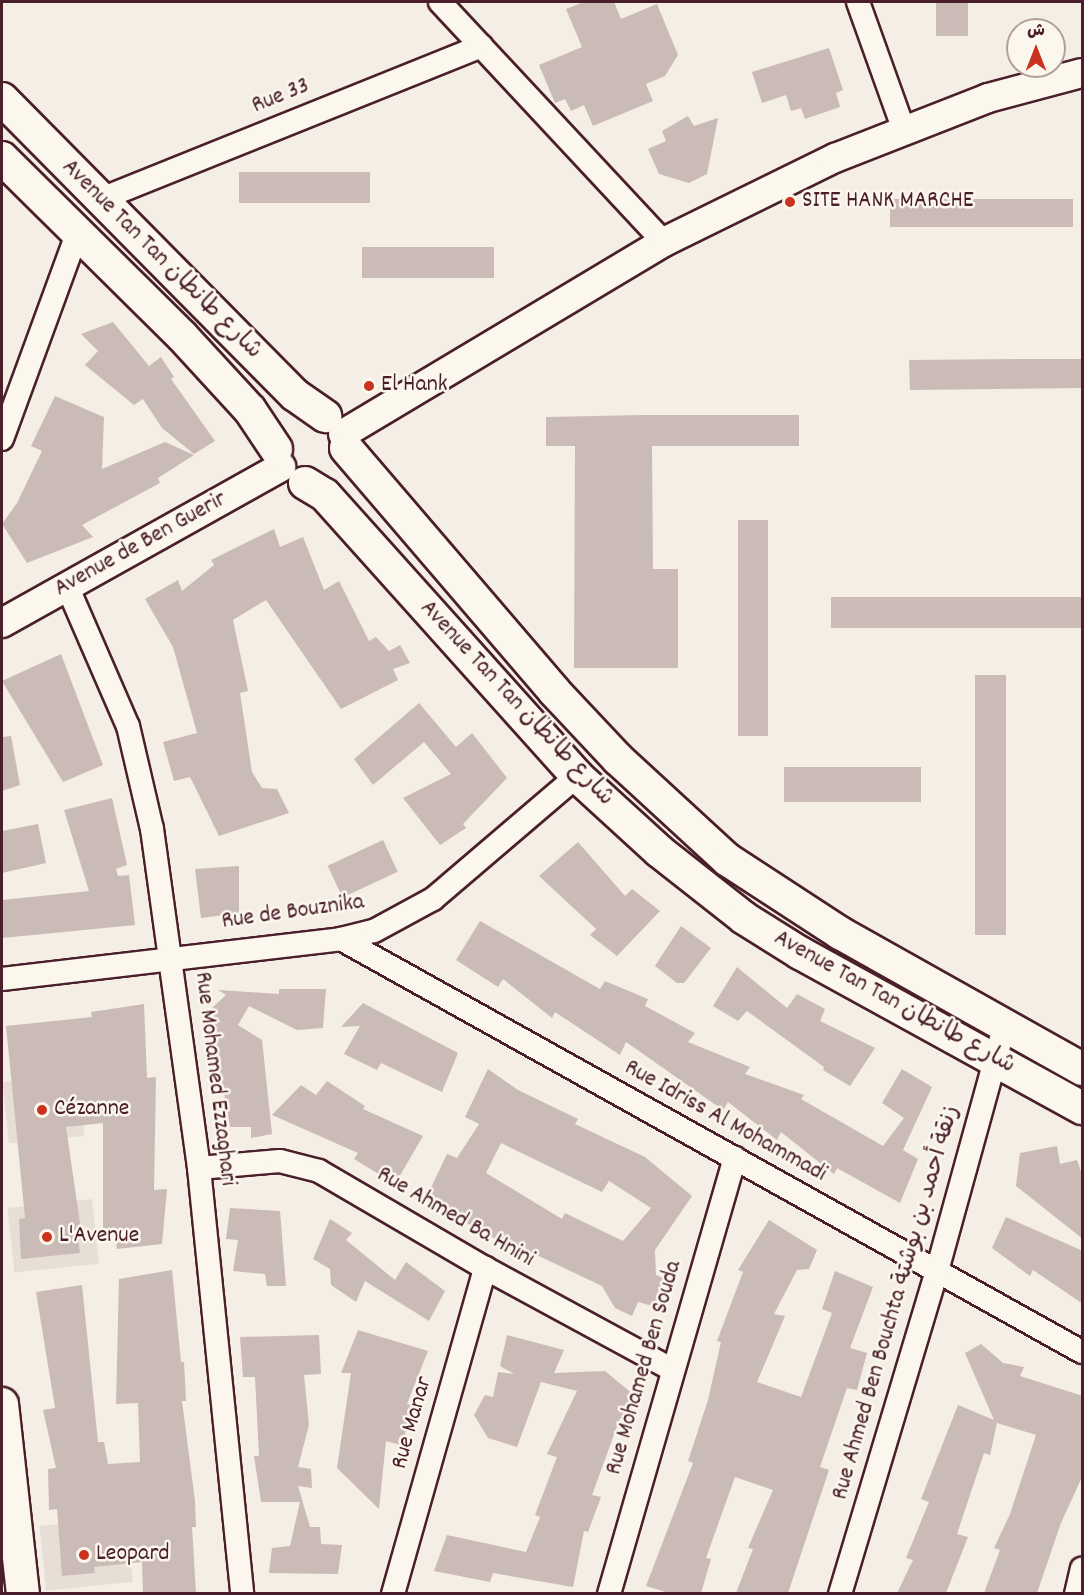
<!DOCTYPE html>
<meta charset="utf-8">
<style>
body{margin:0}
#map{position:relative;width:1084px;height:1595px;overflow:hidden;background:#f4eee4;font-family:Dekko,"Playpen Sans Arabic",sans-serif}
div>[style]{position:absolute}
.built>*{inset:0;background:#e7dfd6;transform-origin:0 0}
.building>*{inset:0;background:#cabbb6;transform-origin:0 0}
.roads{filter:drop-shadow(2px 0 #4a1f2b) drop-shadow(-2px 0 #4a1f2b) drop-shadow(0 2px #4a1f2b) drop-shadow(0 -2px #4a1f2b)}
.minor>*{height:22px;margin:-11px;padding:0 11px;transform-origin:11px;border-radius:11px;background:#fbf7ec}
.tertiary>*{height:28px;margin:-14px;padding:0 14px;transform-origin:14px;border-radius:14px;background:#fbf7ec}
.secondary>*{height:32px;margin:-16px;padding:0 16px;transform-origin:16px;border-radius:16px;background:#fbf7ec}
.dots>*{width:16px;height:16px;translate:-50% -50%;box-sizing:border-box;border:3px solid #fbf7ec;border-radius:50%}
span{translate:-50% -50%;white-space:nowrap;text-align:center;line-height:1.15;-webkit-text-stroke:5px #fbf7ec;paint-order:stroke}
.street-label{font-size:24px;color:#4a1f2b}
.poi-label{font-size:24px;color:#4a1f2b}
.left{translate:0 -50%;text-align:left}
.frame{position:absolute;inset:0;border:3px solid #4a1f2b;pointer-events:none}
.north{position:absolute;left:1006px;top:18px;width:60px;height:60px;box-sizing:border-box;background:#fbf7ec;border:2px solid #b4a19f;border-radius:50%;rotate:0deg;font-size:16px;font-weight:700;line-height:24px;text-align:center;color:#4a1f2b}
.north::after{content:'';display:block;margin:auto;width:21px;height:27px;background:#c8321e;clip-path:polygon(50% 0,100% 100%,50% 72%,0 100%)}
</style>
<div id="map">
<div class="built">
<i style="left:78px;top:1074px;width:62px;height:76px;rotate:84deg"></i>
<i style="left:92px;top:1199px;width:65px;height:85px;rotate:84deg"></i>
<i style="left:126px;top:1517px;width:65px;height:87px;rotate:84deg"></i>
</div>
<div class="building">
<i style="clip-path:polygon(584px 2px,614px 2px,621px 19px,657px 4px,678px 55px,665px 76px,646px 84px,653px 101px,593px 126px,584px 105px,571px 111px,565px 99px,555px 103px,539px 65px,582px 47px,566px 9px)"></i>
<i style="left:936px;top:2px;width:32px;height:34px"></i>
<i style="clip-path:polygon(829px 48px,843px 90px,836px 93px,840px 107px,805px 119px,801px 108px,791px 111px,786px 95px,762px 103px,752px 72px)"></i>
<i style="clip-path:polygon(688px 116px,694px 126px,718px 118px,707px 174px,689px 183px,659px 174px,648px 149px,666px 141px,662px 131px)"></i>
<i style="left:370px;top:172px;width:31px;height:131px;rotate:90deg"></i>
<i style="left:890px;top:199px;width:183px;height:28px"></i>
<i style="left:494px;top:247px;width:31px;height:132px;rotate:90deg"></i>
<i style="clip-path:polygon(113px 322px,149px 366px,161px 357px,174px 377px,171px 379px,215px 441px,194px 454px,162px 428px,143px 399px,134px 405px,85px 365px,98px 351px,81px 334px)"></i>
<i style="clip-path:polygon(1021px 359px,1083px 359px,1083px 388px,910px 390px,909px 360px)"></i>
<i style="clip-path:polygon(55px 396px,104px 417px,102px 469px,165px 442px,194px 455px,158px 478px,160px 483px,82px 525px,93px 537px,27px 563px,2px 524px,17px 503px,42px 451px,31px 446px)"></i>
<i style="clip-path:polygon(643px 415px,799px 415px,799px 446px,652px 446px,653px 569px,678px 569px,678px 668px,574px 668px,575px 446px,546px 446px,546px 417px)"></i>
<i style="left:738px;top:520px;width:30px;height:216px"></i>
<i style="clip-path:polygon(274px 529px,280px 547px,303px 537px,324px 590px,339px 581px,369px 641px,376px 637px,389px 651px,400px 645px,410px 663px,393px 669px,398px 680px,341px 709px,266px 600px,233px 620px,248px 691px,240px 693px,252px 772px,262px 788px,277px 789px,289px 813px,219px 836px,190px 777px,174px 781px,163px 742px,197px 733px,173px 647px,145px 599px,178px 580px,182px 591px,214px 565px,211px 560px)"></i>
<i style="left:1083px;top:597px;width:31px;height:252px;rotate:90deg"></i>
<i style="clip-path:polygon(61px 654px,103px 765px,63px 782px,2px 681px)"></i>
<i style="left:975px;top:675px;width:31px;height:260px"></i>
<i style="clip-path:polygon(419px 703px,456px 747px,472px 733px,507px 778px,463px 824px,466px 828px,440px 845px,403px 798px,451px 774px,424px 742px,373px 785px,354px 759px)"></i>
<i style="clip-path:polygon(11px 736px,20px 785px,2px 791px,2px 737px)"></i>
<i style="left:784px;top:767px;width:137px;height:35px"></i>
<i style="clip-path:polygon(112px 798px,127px 865px,116px 869px,118px 876px,129px 875px,135px 925px,2px 938px,2px 900px,89px 891px,64px 810px)"></i>
<i style="clip-path:polygon(38px 824px,46px 863px,2px 873px,2px 831px)"></i>
<i style="left:383px;top:840px;width:35px;height:61px;rotate:65deg"></i>
<i style="clip-path:polygon(578px 842px,625px 896px,632px 889px,660px 911px,617px 956px,590px 935px,596px 929px,539px 876px)"></i>
<i style="clip-path:polygon(239px 866px,239px 913px,201px 918px,195px 869px)"></i>
<i style="clip-path:polygon(480px 921px,600px 989px,605px 981px,648px 999px,645px 1006px,695px 1033px,688px 1042px,750px 1067px,745px 1074px,804px 1095px,801px 1099px,883px 1146px,904px 1118px,882px 1103px,902px 1069px,932px 1087px,903px 1150px,918px 1159px,900px 1203px,837px 1168px,834px 1174px,781px 1132px,777px 1140px,728px 1102px,723px 1110px,626px 1042px,620px 1055px,555px 1012px,552px 1018px,503px 979px,498px 987px,456px 960px)"></i>
<i style="clip-path:polygon(681px 926px,711px 948px,684px 983px,677px 983px,655px 966px)"></i>
<i style="clip-path:polygon(737px 967px,787px 1008px,797px 994px,825px 1009px,820px 1021px,875px 1048px,850px 1086px,823px 1070px,824px 1067px,747px 1011px,738px 1021px,713px 1006px)"></i>
<i style="clip-path:polygon(279px 989px,326px 989px,323px 1028px,297px 1030px,249px 1006px,238px 1025px,262px 1040px,272px 1134px,251px 1138px,251px 1127px,230px 1127px,218px 1060px,213px 1007px,226px 995px,218px 990px,279px 994px)"></i>
<i style="clip-path:polygon(363px 1003px,458px 1053px,442px 1092px,381px 1063px,377px 1070px,344px 1054px,360px 1026px,341px 1027px)"></i>
<i style="clip-path:polygon(144px 1004px,147px 1078px,156px 1077px,154px 1190px,167px 1189px,162px 1244px,117px 1249px,115px 1232px,103px 1234px,103px 1123px,66px 1127px,82px 1237px,78px 1237px,80px 1253px,21px 1259px,19px 1219px,25px 1218px,6px 1026px,92px 1017px,91px 1012px)"></i>
<i style="clip-path:polygon(evenodd,488px 1069px,518px 1090px,578px 1119px,575px 1124px,645px 1157px,692px 1196px,655px 1250px,656px 1275px,666px 1279px,660px 1308px,638px 1302px,632px 1316px,615px 1308px,602px 1286px,522px 1248px,519px 1252px,425px 1200px,447px 1154px,457px 1158px,479px 1124px,465px 1117px,488px 1069px,501px 1143px,602px 1192px,609px 1181px,651px 1208px,623px 1241px,565px 1213px,562px 1219px,486px 1173px,501px 1143px)"></i>
<i style="clip-path:polygon(327px 1081px,365px 1106px,363px 1109px,423px 1136px,395px 1184px,354px 1159px,358px 1153px,272px 1115px,301px 1085px,316px 1095px)"></i>
<i style="clip-path:polygon(1057px 1146px,1060px 1164px,1077px 1160px,1083px 1177px,1083px 1239px,1016px 1186px,1020px 1153px)"></i>
<i style="clip-path:polygon(230px 1208px,280px 1211px,286px 1286px,267px 1286px,265px 1274px,233px 1271px,238px 1240px,226px 1239px)"></i>
<i style="clip-path:polygon(1006px 1217px,1083px 1251px,1083px 1304px,1033px 1270px,1030px 1276px,992px 1248px)"></i>
<i style="clip-path:polygon(330px 1219px,352px 1233px,346px 1240px,395px 1280px,406px 1262px,445px 1291px,429px 1321px,365px 1281px,356px 1302px,331px 1285px,330px 1269px,313px 1259px)"></i>
<i style="clip-path:polygon(769px 1220px,817px 1250px,809px 1269px,797px 1270px,774px 1314px,785px 1316px,757px 1382px,801px 1397px,832px 1313px,822px 1309px,835px 1271px,873px 1287px,850px 1348px,867px 1353px,857px 1390px,847px 1388px,820px 1467px,829px 1470px,788px 1593px,736px 1593px,753px 1549px,748px 1548px,773px 1490px,735px 1477px,706px 1558px,711px 1559px,701px 1593px,669px 1593px,646px 1586px,693px 1463px,688px 1461px,708px 1400px,721px 1342px,717px 1341px,743px 1272px,738px 1270px)"></i>
<i style="clip-path:polygon(172px 1270px,181px 1362px,184px 1362px,186px 1401px,182px 1401px,195px 1501px,196px 1527px,192px 1527px,196px 1593px,143px 1593px,142px 1562px,94px 1567px,95px 1573px,62px 1576px,57px 1509px,49px 1510px,48px 1469px,56px 1468px,43px 1410px,55px 1408px,36px 1292px,82px 1285px,98px 1442px,104px 1442px,108px 1464px,140px 1462px,138px 1403px,116px 1404px,119px 1279px)"></i>
<i style="clip-path:polygon(358px 1330px,428px 1351px,407px 1404px,415px 1405px,401px 1445px,386px 1441px,379px 1509px,337px 1468px,351px 1373px,341px 1373px)"></i>
<i style="clip-path:polygon(319px 1335px,321px 1374px,304px 1375px,309px 1425px,298px 1467px,311px 1469px,312px 1488px,298px 1486px,310px 1527px,320px 1527px,321px 1544px,342px 1545px,338px 1574px,269px 1573px,272px 1548px,290px 1546px,300px 1502px,261px 1502px,254px 1456px,259px 1456px,255px 1377px,243px 1377px,240px 1337px)"></i>
<i style="clip-path:polygon(507px 1335px,564px 1350px,554px 1373px,605px 1371px,634px 1395px,623px 1419px,620px 1418px,592px 1495px,601px 1497px,588px 1532px,584px 1531px,573px 1587px,493px 1573px,490px 1582px,434px 1571px,447px 1535px,526px 1552px,540px 1517px,535px 1515px,557px 1457px,547px 1454px,577px 1391px,541px 1382px,517px 1447px,488px 1438px,474px 1415px,485px 1395px,493px 1397px,498px 1372px,514px 1374px,500px 1366px)"></i>
<i style="clip-path:polygon(981px 1344px,1003px 1363px,1024px 1367px,1020px 1376px,1083px 1396px,1083px 1475px,1061px 1523px,1037px 1593px,984px 1593px,1000px 1550px,994px 1548px,1010px 1514px,1036px 1435px,997px 1423px,990px 1455px,984px 1453px,957px 1534px,968px 1537px,946px 1593px,897px 1593px,913px 1560px,906px 1558px,929px 1502px,921px 1499px,958px 1405px,994px 1420px,965px 1353px)"></i>
</div>
<div class="roads">
<div class="minor">
<i style="left:440px;top:2px;width:328px;rotate:47deg"></i>
<i style="left:858px;top:2px;width:134px;rotate:70.3deg"></i>
<i style="left:101px;top:199px;width:410px;rotate:-21.9deg"></i>
<i style="left:2px;top:439px;width:221px;rotate:-69.9deg"></i>
<i style="left:67px;top:586px;width:153px;rotate:66.5deg"></i>
<i style="left:128px;top:726px;width:106px;rotate:76.9deg"></i>
<i style="left:152px;top:829px;width:342px;rotate:82.1deg"></i>
<i style="left:199px;top:1168px;width:428px;rotate:84.2deg"></i>
<i style="left:341px;top:939px;width:848px;rotate:29.13deg"></i>
<i style="left:2px;top:979px;width:341px;rotate:-6.7deg"></i>
<i style="left:341px;top:939px;width:34px;rotate:-14deg"></i>
<i style="left:374px;top:931px;width:67px;rotate:-28.5deg"></i>
<i style="left:433px;top:899px;width:189px;rotate:-40.5deg"></i>
<i style="left:199px;top:1168px;width:81px;rotate:-4.9deg"></i>
<i style="left:280px;top:1161px;width:40px;rotate:14.4deg"></i>
<i style="left:319px;top:1171px;width:192px;rotate:30.3deg"></i>
<i style="left:485px;top:1268px;width:212px;rotate:28.5deg"></i>
<i style="left:393px;top:1594px;width:339px;rotate:-74.2deg"></i>
<i style="left:609px;top:1594px;width:454px;rotate:-73.9deg"></i>
<i style="left:840px;top:1594px;width:337px;rotate:-73.3deg"></i>
<i style="left:937px;top:1271px;width:253px;rotate:-74.6deg"></i>
<i style="left:1076px;top:1594px;width:26px;rotate:-77deg"></i>
</div>
<div class="tertiary">
<i style="left:343px;top:434px;width:374px;rotate:-30.9deg"></i>
<i style="left:664px;top:242px;width:191px;rotate:-26.2deg"></i>
<i style="left:835px;top:158px;width:164px;rotate:-21.4deg"></i>
<i style="left:988px;top:98px;width:97px;rotate:-14.9deg"></i>
<i style="left:2px;top:623px;width:320px;rotate:-29.2deg"></i>
</div>
<div class="secondary">
<i style="left:2px;top:99px;width:416px;rotate:45.3deg"></i>
<i style="left:295px;top:395px;width:37px;rotate:35deg"></i>
<i style="left:2px;top:158px;width:253px;rotate:44.7deg"></i>
<i style="left:182px;top:336px;width:100px;rotate:47.4deg"></i>
<i style="left:250px;top:410px;width:47px;rotate:56.3deg"></i>
<i style="left:346px;top:448px;width:321px;rotate:49.4deg"></i>
<i style="left:555px;top:692px;width:92px;rotate:46.8deg"></i>
<i style="left:618px;top:759px;width:149px;rotate:42.6deg"></i>
<i style="left:728px;top:860px;width:134px;rotate:33.1deg"></i>
<i style="left:840px;top:933px;width:278px;rotate:29.3deg"></i>
<i style="left:305px;top:483px;width:23px;rotate:31deg"></i>
<i style="left:325px;top:495px;width:377px;rotate:48.1deg"></i>
<i style="left:577px;top:776px;width:111px;rotate:42.4deg"></i>
<i style="left:659px;top:851px;width:108px;rotate:38.2deg"></i>
<i style="left:744px;top:918px;width:66px;rotate:32deg"></i>
<i style="left:800px;top:953px;width:322px;rotate:28.8deg"></i>
<i style="left:2px;top:1404px;width:191px;rotate:83.7deg"></i>
</div>
</div>
<div class="dots">
<i style="left:790px;top:202px;background:#c8321e"></i>
<i style="left:369px;top:386px;background:#c8321e"></i>
<i style="left:42px;top:1110px;background:#c8321e"></i>
<i style="left:47px;top:1237px;background:#c8321e"></i>
<i style="left:84px;top:1555px;background:#c8321e"></i>
</div>
<div class="street-label">
<span style="left:281px;top:97px;rotate:-22deg">Rue 33</span>
<span style="left:161px;top:260px;rotate:45deg">Avenue Tan Tan شارع طانطان</span>
<span style="left:141px;top:545px;rotate:-29deg">Avenue de Ben Guerir</span>
<span style="left:516px;top:704px;rotate:47deg">Avenue Tan Tan شارع طانطان</span>
<span style="left:293px;top:913px;rotate:-8deg">Rue de Bouznika</span>
<span style="left:894px;top:1003px;rotate:29deg">Avenue Tan Tan شارع طانطان</span>
<span style="left:214px;top:1079px;rotate:83deg">Rue Mohamed Ezzaghari</span>
<span style="left:725px;top:1122px;rotate:29deg">Rue Idriss Al Mohammadi</span>
<span style="left:455px;top:1218px;rotate:30deg">Rue Ahmed Ba Hnini</span>
<span style="left:897px;top:1303px;rotate:-74deg">Rue Ahmed Ben Bouchta زنقة أحمد بن بوشتة</span>
<span style="left:645px;top:1368px;rotate:-74deg">Rue Mohamed Ben Souda</span>
<span style="left:413px;top:1423px;rotate:-74deg">Rue Manar</span>
</div>
<div class="poi-label">
<span class="left" style="left:802px;top:202px">SITE HANK MARCHE</span>
<span class="left" style="left:381px;top:386px">El Hank</span>
<span class="left" style="left:54px;top:1110px">Cézanne</span>
<span class="left" style="left:59px;top:1237px">L'Avenue</span>
<span class="left" style="left:96px;top:1555px">Leopard</span>
</div>
<div class="frame"></div>
<div class="north">ش</div>
</div>
